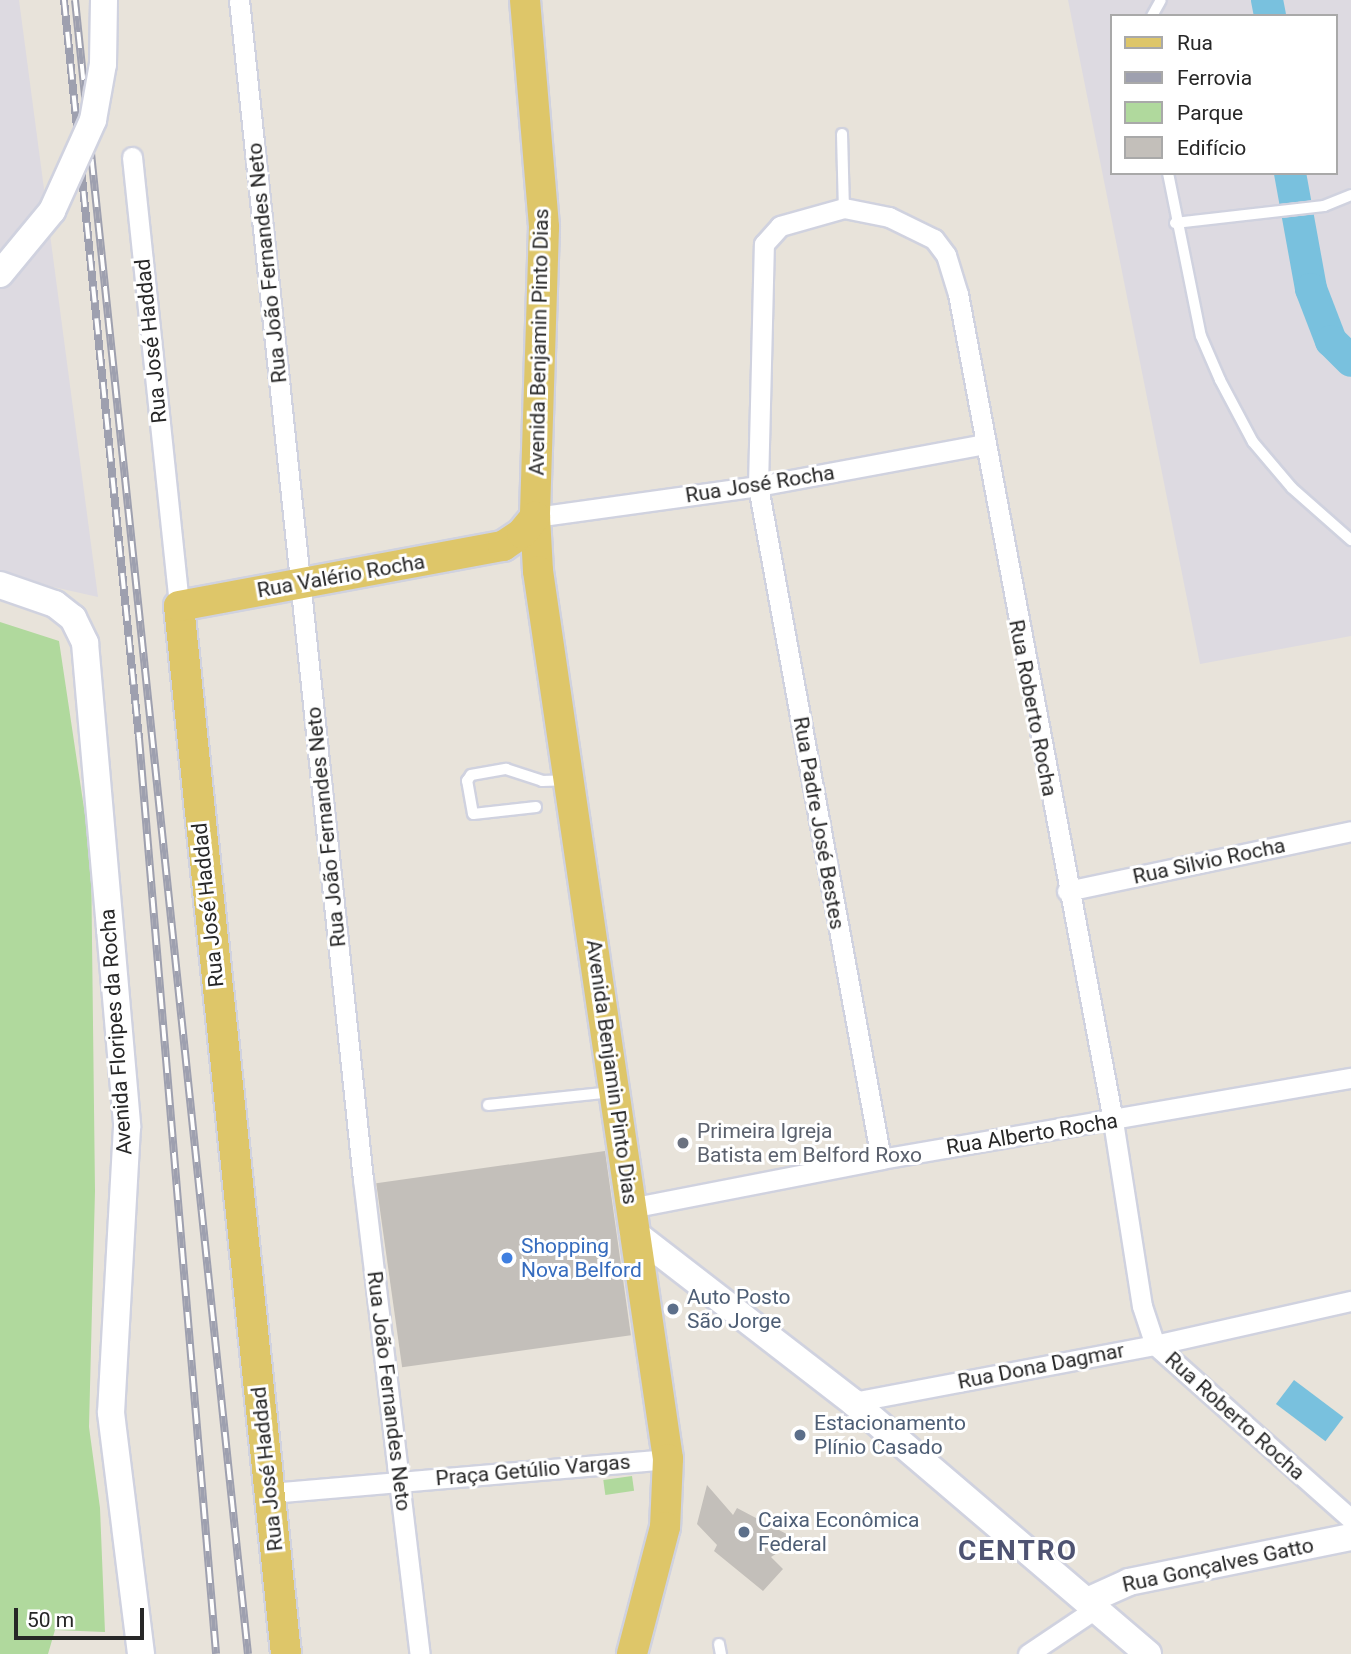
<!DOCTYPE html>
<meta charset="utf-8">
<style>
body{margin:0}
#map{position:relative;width:1351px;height:1654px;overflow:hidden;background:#e8e3da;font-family:Roboto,sans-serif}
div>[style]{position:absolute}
.industrial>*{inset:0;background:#dddae1}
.green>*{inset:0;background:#b0d99d;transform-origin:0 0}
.water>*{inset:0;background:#79c1de;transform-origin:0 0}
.river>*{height:32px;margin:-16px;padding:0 16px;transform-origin:16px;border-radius:16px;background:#79c1de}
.building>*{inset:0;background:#c3bfba;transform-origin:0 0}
.roads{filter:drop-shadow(2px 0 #d0d2df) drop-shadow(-2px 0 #d0d2df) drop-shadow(0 2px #d0d2df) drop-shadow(0 -2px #d0d2df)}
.lane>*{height:10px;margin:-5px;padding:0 5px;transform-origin:5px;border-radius:5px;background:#fff}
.street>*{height:19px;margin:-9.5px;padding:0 9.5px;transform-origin:9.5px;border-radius:9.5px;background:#fff}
.secondary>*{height:26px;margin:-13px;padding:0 13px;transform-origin:13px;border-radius:13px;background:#fff}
.primary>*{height:30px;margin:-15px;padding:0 15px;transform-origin:15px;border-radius:15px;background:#dec669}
.rail>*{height:8px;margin-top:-4px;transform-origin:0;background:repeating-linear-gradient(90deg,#fff 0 16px,#9ea0af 0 32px);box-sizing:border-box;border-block:2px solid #9ea0af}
.bridges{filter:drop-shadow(2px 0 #d0d2df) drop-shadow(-2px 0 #d0d2df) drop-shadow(0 2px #d0d2df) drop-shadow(0 -2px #d0d2df)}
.secondary-bridge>*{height:26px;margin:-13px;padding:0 13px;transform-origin:13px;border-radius:13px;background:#fff}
.dots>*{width:19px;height:19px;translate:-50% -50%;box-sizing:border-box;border:4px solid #fff;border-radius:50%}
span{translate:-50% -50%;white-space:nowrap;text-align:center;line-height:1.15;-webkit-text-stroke:6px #fff;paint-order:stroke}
.street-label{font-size:21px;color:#272727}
.worship-label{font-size:21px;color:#5b616d}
.left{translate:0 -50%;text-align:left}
.shop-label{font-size:21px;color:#366cbe}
.service-label{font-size:21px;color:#4e5e75}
.district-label{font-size:28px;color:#4e5372;font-weight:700;letter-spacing:2px}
.legend{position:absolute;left:1110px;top:14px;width:228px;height:161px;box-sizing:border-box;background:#fff;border:2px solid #a9a9a9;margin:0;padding:9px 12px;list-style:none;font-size:21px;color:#272727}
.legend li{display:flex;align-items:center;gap:14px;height:35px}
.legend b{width:35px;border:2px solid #a9a9a9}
.scale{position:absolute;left:14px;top:1608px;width:130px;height:32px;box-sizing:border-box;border:4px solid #272727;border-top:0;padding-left:9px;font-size:21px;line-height:24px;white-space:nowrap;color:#272727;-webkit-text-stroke:5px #fff;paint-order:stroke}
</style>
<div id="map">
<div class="industrial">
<i style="clip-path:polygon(0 0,19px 0,98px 597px,0 575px)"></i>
<i style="clip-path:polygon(evenodd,1068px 0,1351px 0,1351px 636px,1200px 664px,1068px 0,1111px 16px,1335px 16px,1335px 173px,1111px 173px,1111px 16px)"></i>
</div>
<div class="green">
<i style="clip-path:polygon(0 622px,59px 641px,91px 855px,95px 1191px,89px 1427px,100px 1508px,105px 1632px,55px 1630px,48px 1654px,0 1654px)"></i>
<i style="left:632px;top:1476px;width:15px;height:29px;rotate:82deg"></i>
</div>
<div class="water">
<i style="left:1294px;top:1380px;width:62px;height:30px;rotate:37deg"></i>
</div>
<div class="river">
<i style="left:1267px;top:0;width:16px;rotate:79deg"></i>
<i style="left:1290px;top:173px;width:118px;rotate:79.7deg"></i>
<i style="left:1311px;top:289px;width:56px;rotate:69deg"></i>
<i style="left:1331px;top:341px;width:28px;rotate:45deg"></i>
</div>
<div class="building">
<i style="left:605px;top:1151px;width:186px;height:231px;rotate:82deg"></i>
<i style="clip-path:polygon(707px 1485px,733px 1515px,737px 1508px,798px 1540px,771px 1557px,783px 1569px,763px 1591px,714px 1551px,717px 1545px,697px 1524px)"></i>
</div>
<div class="roads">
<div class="lane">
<i style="left:1152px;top:16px;width:18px;rotate:-61deg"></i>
<i style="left:842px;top:134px;width:74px;rotate:88.5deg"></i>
<i style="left:1168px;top:173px;width:166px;rotate:78.6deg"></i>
<i style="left:1201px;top:336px;width:48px;rotate:66.6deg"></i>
<i style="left:1220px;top:380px;width:70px;rotate:62deg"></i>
<i style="left:1253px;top:442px;width:60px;rotate:49.7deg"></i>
<i style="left:1292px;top:488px;width:79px;rotate:41.4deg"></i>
<i style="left:1175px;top:223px;width:150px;rotate:-6.5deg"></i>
<i style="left:1324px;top:206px;width:29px;rotate:-22deg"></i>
<i style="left:536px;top:807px;width:63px;rotate:173.7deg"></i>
<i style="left:473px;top:814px;width:34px;rotate:-100deg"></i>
<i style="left:467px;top:781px;width:7px;rotate:-56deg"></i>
<i style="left:471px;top:775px;width:36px;rotate:-10deg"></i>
<i style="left:506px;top:769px;width:38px;rotate:18deg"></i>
<i style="left:542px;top:781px;width:23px;rotate:-2deg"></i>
<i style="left:488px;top:1105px;width:125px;rotate:-6deg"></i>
<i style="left:719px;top:1644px;width:10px;rotate:79deg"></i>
</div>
<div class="street">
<i style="left:239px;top:0;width:1186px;rotate:84deg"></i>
<i style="left:363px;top:1179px;width:478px;rotate:83.2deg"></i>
<i style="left:132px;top:157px;width:451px;rotate:84deg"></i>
<i style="left:535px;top:517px;width:225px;rotate:-7.9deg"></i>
<i style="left:758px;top:486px;width:230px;rotate:-10.5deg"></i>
<i style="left:1067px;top:891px;width:290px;rotate:-11.9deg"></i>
<i style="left:881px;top:1159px;width:684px;rotate:-100.36deg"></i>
<i style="left:758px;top:486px;width:242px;rotate:-88.6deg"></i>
<i style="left:764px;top:244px;width:24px;rotate:-48deg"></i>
<i style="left:780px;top:226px;width:66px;rotate:-15.7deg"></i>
<i style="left:844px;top:208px;width:46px;rotate:11.3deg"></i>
<i style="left:889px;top:217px;width:50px;rotate:26.1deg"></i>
<i style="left:934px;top:239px;width:20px;rotate:53deg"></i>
<i style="left:946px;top:255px;width:41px;rotate:72.9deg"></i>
<i style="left:958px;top:294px;width:841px;rotate:79.38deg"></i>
<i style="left:1113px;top:1121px;width:187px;rotate:81.1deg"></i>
<i style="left:1142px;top:1306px;width:41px;rotate:71.6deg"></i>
<i style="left:1155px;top:1345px;width:262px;rotate:41.6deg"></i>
<i style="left:630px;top:1208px;width:256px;rotate:-11deg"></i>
<i style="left:881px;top:1159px;width:477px;rotate:-9.8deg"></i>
<i style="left:853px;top:1402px;width:307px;rotate:-10.7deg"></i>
<i style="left:1155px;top:1345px;width:201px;rotate:-12.7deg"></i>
<i style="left:271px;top:1493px;width:398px;rotate:-4.9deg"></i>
<i style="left:1028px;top:1654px;width:81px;rotate:-33.9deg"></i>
</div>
<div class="secondary">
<i style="left:0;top:585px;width:58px;rotate:19.1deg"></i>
<i style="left:55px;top:604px;width:23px;rotate:38deg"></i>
<i style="left:73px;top:618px;width:28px;rotate:64deg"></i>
<i style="left:85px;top:643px;width:486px;rotate:85deg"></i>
<i style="left:127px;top:1127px;width:286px;rotate:93.2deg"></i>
<i style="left:111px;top:1413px;width:243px;rotate:82.9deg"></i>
<i style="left:633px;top:1232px;width:278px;rotate:37.7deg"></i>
<i style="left:853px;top:1402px;width:388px;rotate:40.5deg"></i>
<i style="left:1087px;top:1601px;width:46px;rotate:-24.3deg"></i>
<i style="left:1129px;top:1582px;width:227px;rotate:-11.5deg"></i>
</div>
<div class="primary">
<i style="left:525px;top:0;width:228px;rotate:85.2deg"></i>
<i style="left:544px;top:227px;width:290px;rotate:91.8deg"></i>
<i style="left:535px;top:517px;width:54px;rotate:86.8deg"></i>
<i style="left:538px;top:571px;width:897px;rotate:81.67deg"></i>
<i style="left:668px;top:1459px;width:68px;rotate:92.5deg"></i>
<i style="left:665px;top:1527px;width:131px;rotate:104.6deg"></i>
<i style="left:286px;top:1654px;width:1053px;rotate:-95.83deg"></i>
<i style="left:179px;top:606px;width:330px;rotate:-10.5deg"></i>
<i style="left:503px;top:546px;width:23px;rotate:-34deg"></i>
<i style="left:522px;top:533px;width:21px;rotate:-51deg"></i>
</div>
</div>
<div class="rail">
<i style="left:64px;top:0;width:742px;rotate:84.2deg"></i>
<i style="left:139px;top:738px;width:919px;rotate:85.19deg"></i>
<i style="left:75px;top:0;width:1663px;rotate:84.03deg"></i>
</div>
<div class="bridges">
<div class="secondary-bridge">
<i style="left:0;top:274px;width:82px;rotate:-50.5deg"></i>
<i style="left:52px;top:211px;width:100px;rotate:-65.7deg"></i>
<i style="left:93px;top:120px;width:57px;rotate:-79.9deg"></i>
<i style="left:103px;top:64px;width:64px;rotate:-89.1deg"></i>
</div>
</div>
<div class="dots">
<i style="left:683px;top:1143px;background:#6b7280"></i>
<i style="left:507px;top:1258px;background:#3f7fe0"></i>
<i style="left:673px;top:1309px;background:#5c6f8a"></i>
<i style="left:800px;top:1435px;background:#5c6f8a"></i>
<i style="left:744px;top:1532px;background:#5c6f8a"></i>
</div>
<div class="street-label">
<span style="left:267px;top:263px;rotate:-96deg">Rua João Fernandes Neto</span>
<span style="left:151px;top:341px;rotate:-96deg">Rua José Haddad</span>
<span style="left:539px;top:342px;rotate:-89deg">Avenida Benjamin Pinto Dias</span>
<span style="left:760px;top:484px;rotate:-9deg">Rua José Rocha</span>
<span style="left:341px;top:576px;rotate:-10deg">Rua Valério Rocha</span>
<span style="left:1033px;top:708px;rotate:79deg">Rua Roberto Rocha</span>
<span style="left:819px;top:823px;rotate:80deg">Rua Padre José Bestes</span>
<span style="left:326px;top:827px;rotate:-96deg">Rua João Fernandes Neto</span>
<span style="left:1209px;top:861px;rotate:-12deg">Rua Silvio Rocha</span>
<span style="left:208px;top:905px;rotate:-96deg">Rua José Haddad</span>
<span style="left:116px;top:1032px;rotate:-94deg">Avenida Floripes da Rocha</span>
<span style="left:612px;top:1072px;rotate:82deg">Avenida Benjamin Pinto Dias</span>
<span style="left:1032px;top:1134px;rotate:-9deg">Rua Alberto Rocha</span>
<span style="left:1041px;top:1366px;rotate:-11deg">Rua Dona Dagmar</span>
<span style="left:389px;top:1391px;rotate:83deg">Rua João Fernandes Neto</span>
<span style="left:1235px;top:1416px;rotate:42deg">Rua Roberto Rocha</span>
<span style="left:267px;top:1469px;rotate:-96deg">Rua José Haddad</span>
<span style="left:533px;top:1470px;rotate:-5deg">Praça Getúlio Vargas</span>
<span style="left:1218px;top:1565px;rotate:-12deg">Rua Gonçalves Gatto</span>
</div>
<div class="worship-label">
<span class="left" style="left:697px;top:1143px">Primeira Igreja<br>Batista em Belford Roxo</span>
</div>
<div class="shop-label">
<span class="left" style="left:521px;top:1258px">Shopping<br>Nova Belford</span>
</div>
<div class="service-label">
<span class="left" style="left:687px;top:1309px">Auto Posto<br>São Jorge</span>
<span class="left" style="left:814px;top:1435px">Estacionamento<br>Plínio Casado</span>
<span class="left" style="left:758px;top:1532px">Caixa Econômica<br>Federal</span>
</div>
<div class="district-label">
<span style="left:1018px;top:1551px">CENTRO</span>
</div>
<ul class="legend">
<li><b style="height:9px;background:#dec669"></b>Rua</li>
<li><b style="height:9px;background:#9ea0af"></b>Ferrovia</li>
<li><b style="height:19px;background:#b0d99d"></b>Parque</li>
<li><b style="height:19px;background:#c3bfba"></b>Edifício</li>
</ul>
<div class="scale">50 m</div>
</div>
